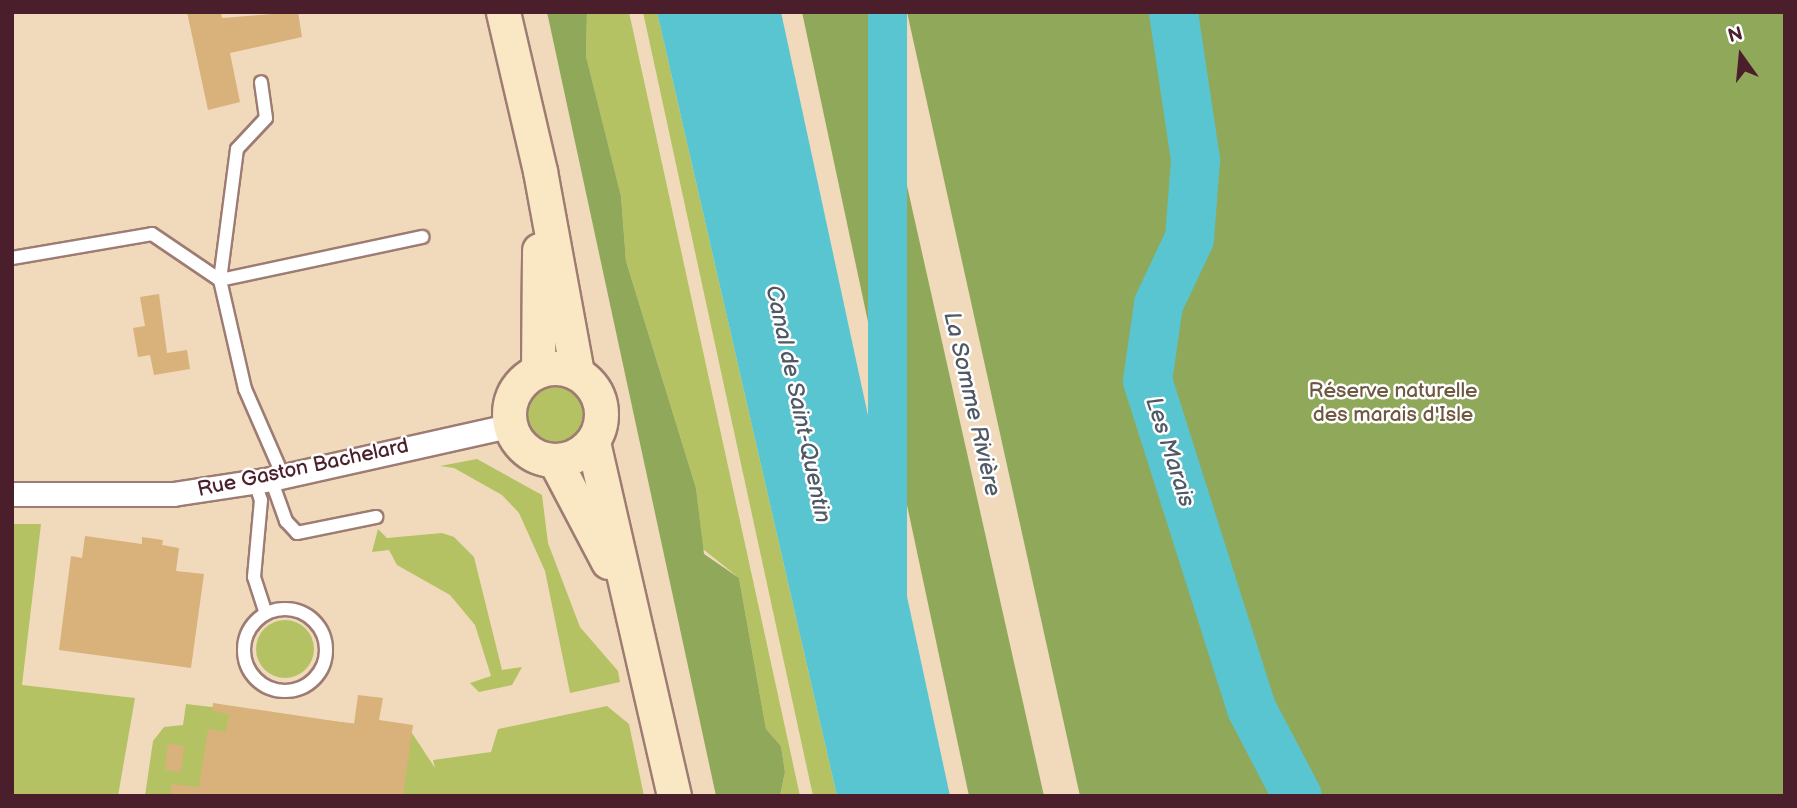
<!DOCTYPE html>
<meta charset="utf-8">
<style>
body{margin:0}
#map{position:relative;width:1797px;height:808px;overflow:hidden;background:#f1dabb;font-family:"Balsamiq Sans",sans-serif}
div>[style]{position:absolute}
.green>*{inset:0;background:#b5c264}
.round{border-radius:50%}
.forest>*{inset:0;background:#90a85a}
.water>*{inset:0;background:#58c5d1;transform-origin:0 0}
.river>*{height:49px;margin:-24.5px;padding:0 24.5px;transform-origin:24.5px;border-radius:24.5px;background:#58c5d1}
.building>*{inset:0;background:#d9b17a;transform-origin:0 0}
.roads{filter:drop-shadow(2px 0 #9e7c73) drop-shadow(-2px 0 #9e7c73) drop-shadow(0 2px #9e7c73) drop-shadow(0 -2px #9e7c73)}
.lane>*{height:12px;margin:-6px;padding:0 6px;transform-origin:6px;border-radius:6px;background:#fff}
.lane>.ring{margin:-6px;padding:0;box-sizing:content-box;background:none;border:12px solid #fff;border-radius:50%}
.street>*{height:23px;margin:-11.5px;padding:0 11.5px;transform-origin:11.5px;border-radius:11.5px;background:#fff}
.secondary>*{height:33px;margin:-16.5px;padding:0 16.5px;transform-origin:16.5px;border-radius:16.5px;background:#fae7c3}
.secondary>.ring{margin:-16.5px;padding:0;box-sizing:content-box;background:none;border:33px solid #fae7c3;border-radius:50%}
span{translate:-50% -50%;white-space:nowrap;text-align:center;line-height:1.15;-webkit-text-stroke:5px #fff;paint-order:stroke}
.park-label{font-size:21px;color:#6f583f}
.street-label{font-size:21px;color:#4a1f2b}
.water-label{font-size:23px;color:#4f5965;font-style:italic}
.frame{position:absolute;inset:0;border:14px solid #4a1f2b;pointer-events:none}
.north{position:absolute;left:1706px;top:21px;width:70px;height:70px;-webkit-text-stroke:5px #fff;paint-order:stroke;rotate:345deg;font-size:19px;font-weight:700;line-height:28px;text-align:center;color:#4a1f2b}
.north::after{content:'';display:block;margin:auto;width:24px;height:32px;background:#4a1f2b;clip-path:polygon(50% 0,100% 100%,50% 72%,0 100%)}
</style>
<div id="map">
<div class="green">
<i style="clip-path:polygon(587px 12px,629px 12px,800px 796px,780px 796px,785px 772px,781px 746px,766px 729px,739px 578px,703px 549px,696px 488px,626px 261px,621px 196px,586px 56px)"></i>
<i style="clip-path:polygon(643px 12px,657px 12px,837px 796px,813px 796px)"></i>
<i class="round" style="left:526px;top:383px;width:60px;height:60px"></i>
<i style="clip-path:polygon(477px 459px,542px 495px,548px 543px,580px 627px,618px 671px,620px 682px,570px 693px,545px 571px,519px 513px,502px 495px,454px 468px,440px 466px)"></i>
<i style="clip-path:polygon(12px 524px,41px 524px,22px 685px,135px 698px,118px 796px,12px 796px)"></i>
<i style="clip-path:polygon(378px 529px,387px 538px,442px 533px,454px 537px,474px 557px,502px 670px,522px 667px,512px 685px,479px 692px,470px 683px,491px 676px,475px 625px,450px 595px,397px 565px,389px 550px,372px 552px)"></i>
<i class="round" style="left:256px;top:620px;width:58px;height:58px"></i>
<i style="clip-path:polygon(186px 704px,410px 730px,435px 768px,433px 760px,491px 752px,498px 729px,607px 706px,629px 724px,644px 796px,145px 796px,153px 741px,164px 727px,183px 725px)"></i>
</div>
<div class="forest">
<i style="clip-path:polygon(547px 12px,587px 12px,586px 56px,621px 196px,626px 261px,696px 488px,704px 554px,739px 578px,766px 729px,781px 746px,785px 772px,780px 796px,716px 796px)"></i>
<i style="clip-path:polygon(802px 12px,868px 12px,1044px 796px,969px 796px)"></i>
<i style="clip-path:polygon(907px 12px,1785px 12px,1785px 796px,1080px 796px)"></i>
</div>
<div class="water">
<i style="clip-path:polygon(657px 12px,781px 12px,950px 796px,837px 796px)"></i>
<i style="left:868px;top:12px;width:39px;height:804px"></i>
</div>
<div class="river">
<i style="left:1173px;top:12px;width:150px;rotate:81.5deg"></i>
<i style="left:1195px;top:160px;width:78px;rotate:94.4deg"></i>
<i style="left:1189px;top:238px;width:73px;rotate:115.2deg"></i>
<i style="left:1158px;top:304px;width:77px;rotate:98.2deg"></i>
<i style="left:1147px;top:380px;width:344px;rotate:72.4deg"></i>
<i style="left:1251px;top:708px;width:99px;rotate:62.4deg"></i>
</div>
<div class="building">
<i style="clip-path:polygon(187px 12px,221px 12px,222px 18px,298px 12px,302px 37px,230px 53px,240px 102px,208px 110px)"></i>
<i style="clip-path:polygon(159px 294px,167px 353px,187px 350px,190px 369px,154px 375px,150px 355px,138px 357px,133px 328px,145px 326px,140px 297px)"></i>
<i style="clip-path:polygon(85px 536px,142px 544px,142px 537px,163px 540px,162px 545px,179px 548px,176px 571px,204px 574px,191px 668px,59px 650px,71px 556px,82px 558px)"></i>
<i style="clip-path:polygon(358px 695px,383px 698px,379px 720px,413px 725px,403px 796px,170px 796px,172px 784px,199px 787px,208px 729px,226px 732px,229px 714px,212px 711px,213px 703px,354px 724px)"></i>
<i style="left:168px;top:744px;width:16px;height:26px;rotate:7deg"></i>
</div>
<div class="roads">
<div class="lane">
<i style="left:12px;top:258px;width:142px;rotate:-9.7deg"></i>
<i style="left:152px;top:234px;width:82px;rotate:34.1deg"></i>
<i style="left:220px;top:280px;width:132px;rotate:-82.6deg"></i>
<i style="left:237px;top:149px;width:42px;rotate:-46.9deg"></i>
<i style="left:266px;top:118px;width:36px;rotate:-98deg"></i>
<i style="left:283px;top:476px;width:95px;rotate:-113.6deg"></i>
<i style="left:245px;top:389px;width:112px;rotate:-102.9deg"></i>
<i style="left:220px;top:280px;width:207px;rotate:-12deg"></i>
<i style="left:271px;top:479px;width:45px;rotate:70.3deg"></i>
<i style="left:286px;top:521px;width:16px;rotate:47deg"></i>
<i style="left:297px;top:533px;width:81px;rotate:-11.4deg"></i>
<i style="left:255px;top:482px;width:19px;rotate:72deg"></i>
<i style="left:261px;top:500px;width:77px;rotate:95.2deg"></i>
<i style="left:254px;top:577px;width:38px;rotate:72deg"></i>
<i class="ring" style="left:244px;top:609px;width:70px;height:70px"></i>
</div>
<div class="street">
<i style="left:12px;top:494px;width:161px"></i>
<i style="left:173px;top:494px;width:99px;rotate:-8.7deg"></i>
<i style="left:271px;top:479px;width:244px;rotate:-12.6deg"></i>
</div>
<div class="secondary">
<i style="left:503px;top:12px;width:163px;rotate:76.9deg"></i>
<i style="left:540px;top:171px;width:205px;rotate:79.6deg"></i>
<i class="ring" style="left:509px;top:368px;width:59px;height:59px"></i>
<i style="left:538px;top:371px;width:121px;rotate:-89.5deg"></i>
<i style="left:593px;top:442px;width:363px;rotate:77.1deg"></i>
<i style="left:555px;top:461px;width:114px;rotate:62.3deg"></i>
</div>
</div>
<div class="park-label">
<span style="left:1393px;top:403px">Réserve naturelle<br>des marais d'Isle</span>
</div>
<div class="street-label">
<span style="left:303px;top:468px;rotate:-12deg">Rue Gaston Bachelard</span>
</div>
<div class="water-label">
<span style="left:798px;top:404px;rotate:78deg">Canal de Saint-Quentin</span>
<span style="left:972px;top:404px;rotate:77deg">La Somme Rivière</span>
<span style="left:1170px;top:452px;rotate:72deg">Les Marais</span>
</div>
<div class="frame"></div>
<div class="north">N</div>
</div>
